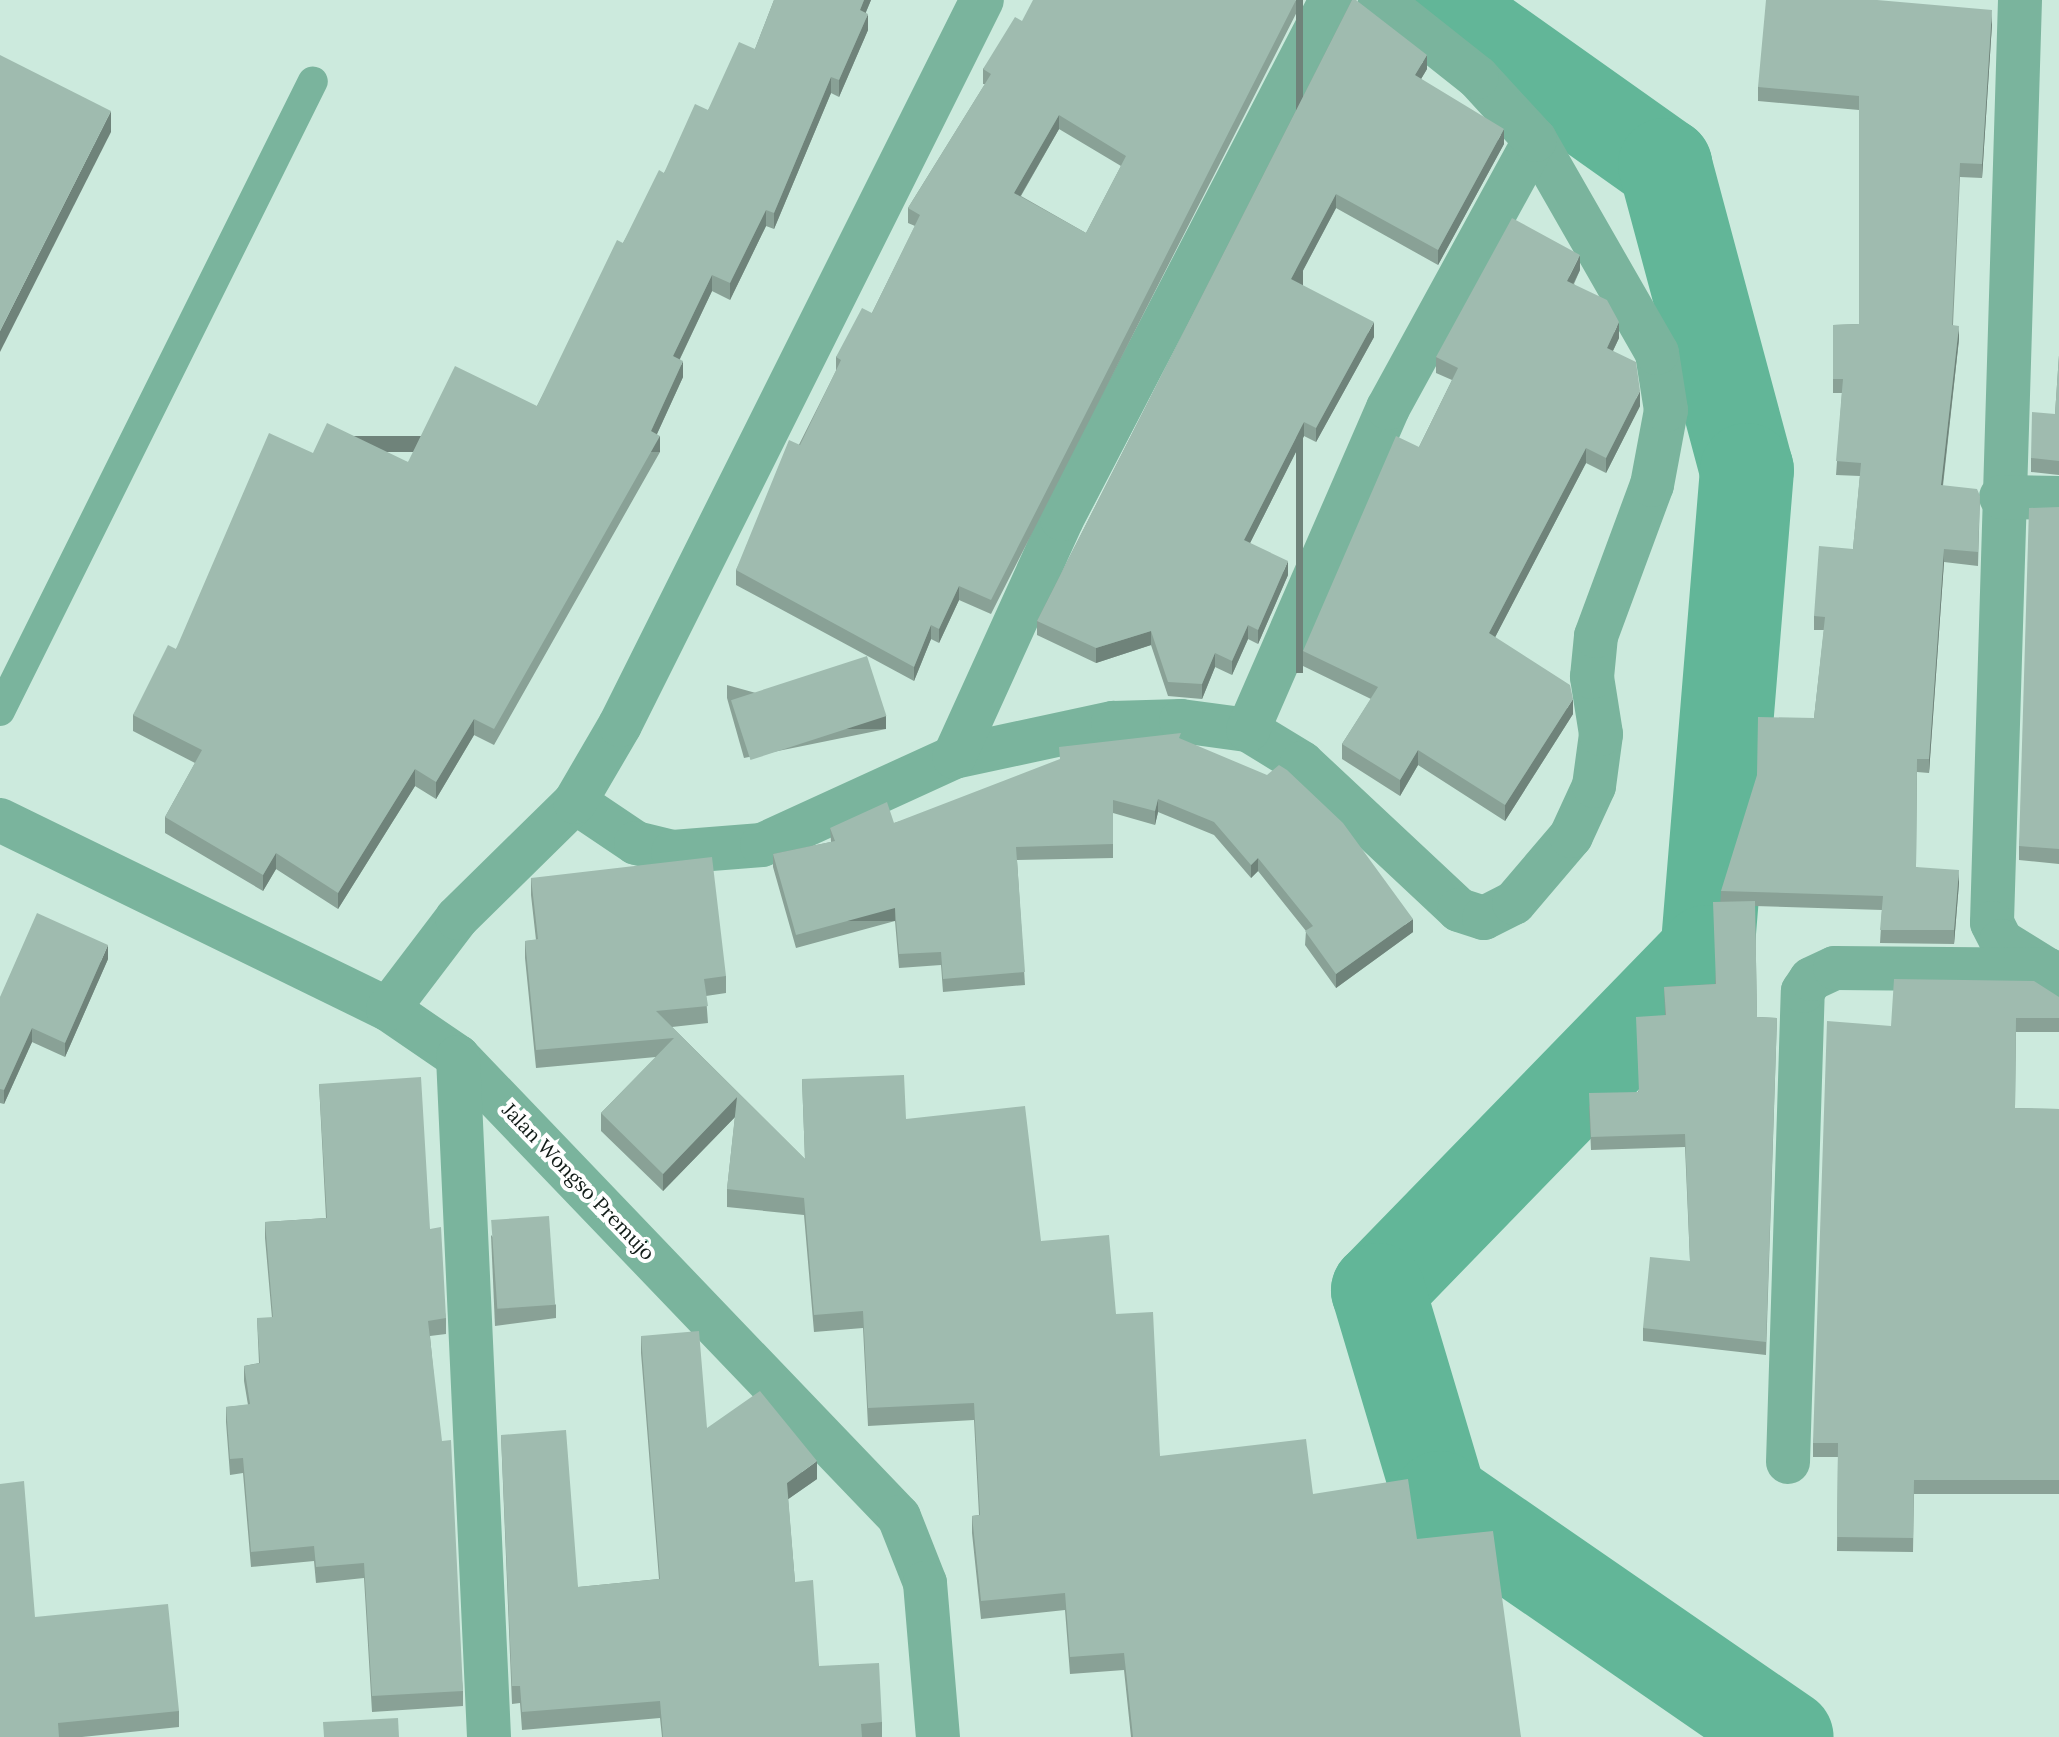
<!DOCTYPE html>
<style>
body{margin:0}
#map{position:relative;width:2059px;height:1737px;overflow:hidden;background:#cceadd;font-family:Lora,serif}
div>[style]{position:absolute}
.river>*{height:94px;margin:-47px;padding:0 47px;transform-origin:47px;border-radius:47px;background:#62b698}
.service>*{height:30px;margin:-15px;padding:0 15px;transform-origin:15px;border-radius:15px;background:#7ab49d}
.minor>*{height:44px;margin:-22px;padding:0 22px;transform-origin:22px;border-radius:22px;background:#7ab49d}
.wall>*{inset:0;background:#89a196}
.shaded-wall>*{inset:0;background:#6f837a;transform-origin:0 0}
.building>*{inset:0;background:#9fbbaf;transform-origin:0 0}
span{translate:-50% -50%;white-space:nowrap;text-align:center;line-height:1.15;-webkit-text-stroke:8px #fff;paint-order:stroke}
.street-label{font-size:20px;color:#111b17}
</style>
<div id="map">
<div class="river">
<i style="left:1432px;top:0;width:286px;rotate:35.3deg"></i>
<i style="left:1665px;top:165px;width:316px;rotate:75deg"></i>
<i style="left:1747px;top:470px;width:484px;rotate:94.7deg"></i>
<i style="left:1707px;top:952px;width:472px;rotate:134.2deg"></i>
<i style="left:1378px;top:1290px;width:217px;rotate:73.4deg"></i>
<i style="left:1440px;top:1498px;width:421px;rotate:34.6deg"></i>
</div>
<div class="service">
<i style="left:0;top:711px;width:703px;rotate:-63.58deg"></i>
</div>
<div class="minor">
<i style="left:2020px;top:0;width:923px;rotate:91.74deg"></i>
<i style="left:1992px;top:923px;width:20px;rotate:63deg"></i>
<i style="left:2001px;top:941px;width:55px;rotate:31.7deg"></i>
<i style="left:2048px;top:970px;width:20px;rotate:57deg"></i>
<i style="left:2001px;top:497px;width:58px;rotate:1deg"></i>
<i style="left:1248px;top:730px;width:63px;rotate:31.4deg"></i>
<i style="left:1302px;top:763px;width:215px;rotate:43.1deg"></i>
<i style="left:1459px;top:910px;width:26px;rotate:18deg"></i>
<i style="left:1484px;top:918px;width:34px;rotate:-27deg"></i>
<i style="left:1514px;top:903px;width:88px;rotate:-49.6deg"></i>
<i style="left:1571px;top:836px;width:55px;rotate:-65.3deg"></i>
<i style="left:1594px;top:786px;width:52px;rotate:-82.3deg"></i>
<i style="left:1601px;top:734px;width:58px;rotate:-99deg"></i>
<i style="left:1592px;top:677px;width:41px;rotate:-84.4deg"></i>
<i style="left:1596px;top:636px;width:161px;rotate:-69.7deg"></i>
<i style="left:1652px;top:485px;width:76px;rotate:-79.4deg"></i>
<i style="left:1666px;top:410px;width:58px;rotate:-99deg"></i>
<i style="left:1657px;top:353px;width:245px;rotate:-119.8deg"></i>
<i style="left:954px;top:757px;width:163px;rotate:-12.1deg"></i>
<i style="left:1113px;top:723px;width:68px;rotate:-1.7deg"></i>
<i style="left:1181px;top:721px;width:68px;rotate:7.7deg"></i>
<i style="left:1248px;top:730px;width:351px;rotate:-66.5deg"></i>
<i style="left:1388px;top:408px;width:306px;rotate:-61.3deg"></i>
<i style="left:1535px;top:140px;width:86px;rotate:-132.6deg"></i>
<i style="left:1477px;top:77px;width:124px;rotate:-141.6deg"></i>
<i style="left:575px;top:802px;width:73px;rotate:33.9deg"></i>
<i style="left:636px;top:843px;width:38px;rotate:14deg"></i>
<i style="left:673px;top:852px;width:89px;rotate:-4.5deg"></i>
<i style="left:762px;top:845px;width:211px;rotate:-24.6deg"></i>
<i style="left:954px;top:757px;width:261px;rotate:-65.6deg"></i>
<i style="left:1062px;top:519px;width:585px;rotate:-62.6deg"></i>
<i style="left:0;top:820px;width:432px;rotate:26deg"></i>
<i style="left:388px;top:1009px;width:85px;rotate:34.4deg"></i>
<i style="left:458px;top:1057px;width:637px;rotate:46.21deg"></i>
<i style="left:899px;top:1517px;width:71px;rotate:68.5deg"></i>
<i style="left:925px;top:1583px;width:155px;rotate:85.2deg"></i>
<i style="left:388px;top:1009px;width:114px;rotate:-52.8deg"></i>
<i style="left:457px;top:918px;width:165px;rotate:-44.5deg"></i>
<i style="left:575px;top:802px;width:89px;rotate:-59.7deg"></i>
<i style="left:620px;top:725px;width:810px;rotate:-63.47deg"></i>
<i style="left:458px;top:1057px;width:681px;rotate:87.39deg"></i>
<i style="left:1788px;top:1462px;width:471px;rotate:-88.2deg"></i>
<i style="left:1803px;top:991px;width:14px;rotate:-56deg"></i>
<i style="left:1811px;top:979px;width:26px;rotate:-25deg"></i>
<i style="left:1835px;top:968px;width:213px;rotate:0.5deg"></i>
</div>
<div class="wall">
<i style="clip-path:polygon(774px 0,871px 0,866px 12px,868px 30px,839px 97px,831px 93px,774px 229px,766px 226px,730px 300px,712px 291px,680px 359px,683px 377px,657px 434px,660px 452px,494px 745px,474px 735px,436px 799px,415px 786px,338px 909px,276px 869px,263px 891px,165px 833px,165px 817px,195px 763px,133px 731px,133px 715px,176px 649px,313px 453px,408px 462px,537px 406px,623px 243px,664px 173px,708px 110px,755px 49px)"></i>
<i style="clip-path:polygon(evenodd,1303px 0,991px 614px,959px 600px,939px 643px,931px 639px,914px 681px,736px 585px,736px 570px,836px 371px,836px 357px,872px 313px,915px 226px,908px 223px,908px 208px,985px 84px,983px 84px,983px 69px,1022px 21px,1303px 0,1059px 129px,1121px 166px,1086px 233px,1021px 196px,1059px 129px)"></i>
<i style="clip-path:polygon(1352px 0,1427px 69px,1421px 79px,1504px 144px,1438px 265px,1336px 208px,1297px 282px,1374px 337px,1316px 442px,1304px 436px,1250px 543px,1288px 575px,1258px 644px,1248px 639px,1232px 675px,1215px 667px,1202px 699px,1168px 696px,1151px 645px,1096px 663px,1037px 635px,1037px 621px)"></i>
<i style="clip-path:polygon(1992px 24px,1982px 178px,1960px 177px,1953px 325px,1959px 339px,1943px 486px,1980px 496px,1978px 566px,1944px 562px,1929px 773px,1917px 772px,1916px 867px,1959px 883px,1954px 944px,1880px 943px,1882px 910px,1755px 906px,1757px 1017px,1777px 1018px,1766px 1355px,1643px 1341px,1643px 1328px,1690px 1261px,1685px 1147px,1591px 1150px,1589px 1106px,1638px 1092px,1665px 1015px,1664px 987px,1715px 984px,1721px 891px,1814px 718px,1824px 630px,1814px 630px,1814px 616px,1853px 549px,1860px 476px,1836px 475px,1842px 393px,1833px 393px,1833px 325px,1859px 324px,1859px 110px,1758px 101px,1758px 87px)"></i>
<i style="clip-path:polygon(1580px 270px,1574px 284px,1619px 338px,1613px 351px,1640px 406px,1606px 473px,1586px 463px,1495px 637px,1573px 714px,1505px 821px,1418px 765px,1400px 796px,1342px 759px,1342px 744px,1371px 699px,1303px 666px,1303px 651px,1419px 447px,1452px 380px,1436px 373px,1436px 357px)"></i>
<i style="clip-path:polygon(2059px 355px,2059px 475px,2031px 472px,2031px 458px,2055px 414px)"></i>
<i style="clip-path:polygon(2059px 507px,2059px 864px,2019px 860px,2019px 846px)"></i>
<i style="clip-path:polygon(727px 685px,886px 729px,744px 758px,727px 698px)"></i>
<i style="clip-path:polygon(1181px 739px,1413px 932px,1336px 988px,1305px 945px,1306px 931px,1258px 871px,1251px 878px,1214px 835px,1158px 812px,1155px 825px,1113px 813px,1113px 858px,1017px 860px,1025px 985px,943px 992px,941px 965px,899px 968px,895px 921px,796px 948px,773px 867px,773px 854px,831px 842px,830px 828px,894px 823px)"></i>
<i style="clip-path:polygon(531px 878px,726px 976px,726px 993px,706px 996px,708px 1023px,672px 1027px,805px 1159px,802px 1079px,906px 1119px,1041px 1241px,1116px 1314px,1160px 1456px,1313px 1494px,1417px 1539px,1521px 1737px,1131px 1737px,1124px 1670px,1070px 1674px,1065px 1610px,981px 1619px,972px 1533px,972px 1516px,979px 1515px,974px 1420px,868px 1426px,863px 1328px,814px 1332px,804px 1215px,727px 1207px,727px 1189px,735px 1117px,663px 1191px,601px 1131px,601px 1113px,656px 1057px,536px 1068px,525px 958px,525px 941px,536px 940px,531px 895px)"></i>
<i style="clip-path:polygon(108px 959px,65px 1057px,32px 1042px,4px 1104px,0 1103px,0 997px)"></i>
<i style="clip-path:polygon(2059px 997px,2059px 1032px,2016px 1032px,2015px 1108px,2059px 1109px,2059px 1494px,1914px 1494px,1913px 1552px,1837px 1551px,1838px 1457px,1813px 1457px,1813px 1443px,1891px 1026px)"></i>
<i style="clip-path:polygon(319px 1084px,430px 1229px,446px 1318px,446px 1334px,430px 1336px,463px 1691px,463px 1706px,372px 1712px,364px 1578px,316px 1583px,314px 1561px,251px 1567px,243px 1473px,230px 1475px,226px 1422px,226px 1407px,248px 1405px,244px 1381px,244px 1366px,259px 1363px,257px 1318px,272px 1318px,265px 1238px,265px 1222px,326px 1218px)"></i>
<i style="clip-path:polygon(491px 1235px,556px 1305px,556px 1318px,495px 1326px)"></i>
<i style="clip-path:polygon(641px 1336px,707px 1428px,817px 1479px,788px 1499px,795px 1582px,819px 1666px,882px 1722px,882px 1737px,662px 1737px,660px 1718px,522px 1730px,520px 1703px,512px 1704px,501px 1435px,578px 1587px,659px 1579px,641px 1353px)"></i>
<i style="clip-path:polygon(35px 1617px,179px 1711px,179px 1727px,82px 1737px,0 1737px)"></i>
</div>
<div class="shaded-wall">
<i style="clip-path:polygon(864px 0,871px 0,860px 26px,860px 10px)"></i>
<i style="left:1296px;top:0;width:7px;height:673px"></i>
<i style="clip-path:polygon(1992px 10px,1992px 24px,1982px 178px,1982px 164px)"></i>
<i style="clip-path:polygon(868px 14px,868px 30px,839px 97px,839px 80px)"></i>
<i style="clip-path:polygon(1427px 55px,1427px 69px,1415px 89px,1415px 75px)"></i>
<i style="clip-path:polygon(831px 77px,831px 93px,774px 229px,774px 213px)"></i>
<i style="clip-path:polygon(111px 111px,111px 132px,0 352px,0 331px)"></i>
<i style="clip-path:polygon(1059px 115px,1059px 129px,1014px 207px,1014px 193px)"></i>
<i style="clip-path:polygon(1504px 129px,1504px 144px,1438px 265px,1438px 250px)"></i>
<i style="clip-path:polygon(1336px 194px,1336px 208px,1291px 293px,1291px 279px)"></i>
<i style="clip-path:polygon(766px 210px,766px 226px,730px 300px,730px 283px)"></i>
<i style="clip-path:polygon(1580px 255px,1580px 270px,1567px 296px,1567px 281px)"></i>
<i style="clip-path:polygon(712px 275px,712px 291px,673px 373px,673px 356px)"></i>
<i style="clip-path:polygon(1374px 322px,1374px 337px,1316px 442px,1316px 428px)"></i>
<i style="clip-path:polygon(1619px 322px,1619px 338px,1607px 363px,1607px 348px)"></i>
<i style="clip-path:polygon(1959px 326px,1959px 339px,1941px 499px,1941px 485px)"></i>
<i style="clip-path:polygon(683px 361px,683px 377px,651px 447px,651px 431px)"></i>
<i style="clip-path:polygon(1640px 391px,1640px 406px,1606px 473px,1606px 458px)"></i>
<i style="clip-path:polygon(1304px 422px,1304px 436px,1244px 555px,1244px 540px)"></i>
<i style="left:660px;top:436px;width:16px;height:337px;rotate:90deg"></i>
<i style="clip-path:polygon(1586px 448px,1586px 463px,1489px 649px,1489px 633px)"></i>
<i style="clip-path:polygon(1944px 549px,1944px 562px,1929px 773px,1929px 759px)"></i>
<i style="clip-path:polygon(1288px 561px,1288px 575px,1258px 644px,1258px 630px)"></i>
<i style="clip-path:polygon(959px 586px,959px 600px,939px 643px,939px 629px)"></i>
<i style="clip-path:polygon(931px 625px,931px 639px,914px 681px,914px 667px)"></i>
<i style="clip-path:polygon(1248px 625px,1248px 639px,1232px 675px,1232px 661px)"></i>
<i style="clip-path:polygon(1151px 631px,1151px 645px,1096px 663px,1096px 648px)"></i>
<i style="clip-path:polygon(1215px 653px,1215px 667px,1202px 699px,1202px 684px)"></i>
<i style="clip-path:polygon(1573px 699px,1573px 714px,1505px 821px,1505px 805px)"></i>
<i style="left:886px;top:716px;width:13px;height:145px;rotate:90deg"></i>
<i style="clip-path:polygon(474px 719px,474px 735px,436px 799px,436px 782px)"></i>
<i style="clip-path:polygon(1418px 750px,1418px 765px,1400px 796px,1400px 780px)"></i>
<i style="clip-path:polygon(415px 769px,415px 786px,338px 909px,338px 893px)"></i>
<i style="clip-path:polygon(1158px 799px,1158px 812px,1155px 825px,1155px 811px)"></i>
<i style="clip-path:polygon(276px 853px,276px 869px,263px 891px,263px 875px)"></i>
<i style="clip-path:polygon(1258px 858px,1258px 871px,1251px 878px,1251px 865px)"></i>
<i style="clip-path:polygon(1959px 870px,1959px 883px,1954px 944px,1954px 930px)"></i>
<i style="left:895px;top:908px;width:13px;height:103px;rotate:90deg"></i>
<i style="clip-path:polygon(1413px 919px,1413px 932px,1336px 988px,1336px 974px)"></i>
<i style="clip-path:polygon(108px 945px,108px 959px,65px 1057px,65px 1043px)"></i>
<i style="clip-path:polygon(32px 1028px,32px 1042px,4px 1104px,4px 1090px)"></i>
<i style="clip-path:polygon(737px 1097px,737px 1115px,663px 1191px,663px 1174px)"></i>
<i style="clip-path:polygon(817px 1461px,817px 1479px,787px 1500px,787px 1483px)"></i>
</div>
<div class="building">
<i style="clip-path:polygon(774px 0,864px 0,860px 10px,868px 14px,839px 80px,831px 77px,774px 213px,766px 210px,730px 283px,712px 275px,673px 356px,683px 361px,651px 431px,660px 436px,494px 729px,474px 719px,436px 782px,415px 769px,338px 893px,276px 853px,263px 875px,165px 817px,202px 750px,133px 715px,168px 645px,176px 649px,269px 433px,313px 453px,327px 423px,408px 462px,455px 366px,537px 406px,617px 240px,623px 243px,659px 170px,664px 173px,695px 104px,708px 110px,739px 42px,755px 49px)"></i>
<i style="clip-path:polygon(evenodd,1033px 0,1296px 0,991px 600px,959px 586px,939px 629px,931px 625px,914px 667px,736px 570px,789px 440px,800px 445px,841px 360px,836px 357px,862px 308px,872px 313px,920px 215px,908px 208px,991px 74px,983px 69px,1015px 17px,1022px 21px,1033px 0,1059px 115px,1126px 156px,1086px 233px,1014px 193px,1059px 115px)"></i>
<i style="clip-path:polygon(1352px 0,1356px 0,1427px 55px,1415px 75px,1504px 129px,1438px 250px,1336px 194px,1291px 279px,1374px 322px,1316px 428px,1304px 422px,1244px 540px,1288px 561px,1258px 630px,1248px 625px,1232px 661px,1215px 653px,1202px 684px,1168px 682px,1151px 631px,1096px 648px,1037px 621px)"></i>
<i style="clip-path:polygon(1766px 0,1877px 0,1992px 10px,1982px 164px,1960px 163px,1952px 325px,1959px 326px,1941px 485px,1977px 489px,1980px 496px,1978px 552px,1944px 549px,1929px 759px,1917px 759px,1916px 867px,1959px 870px,1954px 930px,1880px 930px,1883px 896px,1721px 891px,1757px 775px,1758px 717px,1814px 718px,1825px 617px,1814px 616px,1819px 546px,1853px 549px,1861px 463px,1836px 461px,1843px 379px,1833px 379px,1833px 325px,1859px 324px,1859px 96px,1758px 87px)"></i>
<i style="clip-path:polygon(0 55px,111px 111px,0 331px)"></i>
<i style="clip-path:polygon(1512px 218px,1580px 255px,1567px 281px,1607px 300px,1619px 322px,1607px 348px,1636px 362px,1640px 391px,1606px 458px,1586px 448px,1489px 633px,1570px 685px,1573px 699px,1505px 805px,1418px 750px,1400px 780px,1342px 744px,1378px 687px,1303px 651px,1396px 436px,1419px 447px,1458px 368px,1436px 357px)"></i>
<i style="clip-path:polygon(2059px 355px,2059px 461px,2031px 458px,2032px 412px,2055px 414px)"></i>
<i style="clip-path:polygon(2059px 507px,2059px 849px,2019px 846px,2029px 508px)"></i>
<i style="left:867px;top:656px;width:63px;height:143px;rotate:72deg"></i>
<i style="clip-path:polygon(1181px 733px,1179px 738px,1267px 775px,1279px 765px,1287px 770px,1343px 823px,1413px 919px,1336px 974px,1305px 931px,1313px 926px,1258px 858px,1251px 865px,1214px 822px,1158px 799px,1155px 811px,1113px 800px,1113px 844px,1016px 847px,1025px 972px,943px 979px,941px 952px,899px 954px,895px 908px,796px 935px,773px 854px,835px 841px,830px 828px,887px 802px,894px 823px,1060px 759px,1059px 747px)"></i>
<i style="clip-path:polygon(712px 857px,726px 976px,704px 979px,708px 1006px,656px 1011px,805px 1159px,802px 1079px,904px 1075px,906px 1119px,1025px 1106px,1041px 1241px,1109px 1235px,1116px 1314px,1153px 1312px,1160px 1456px,1306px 1439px,1313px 1494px,1408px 1479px,1417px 1539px,1493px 1531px,1521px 1737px,1133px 1737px,1124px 1653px,1070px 1657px,1065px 1593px,981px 1601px,972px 1516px,980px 1515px,974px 1403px,868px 1408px,863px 1311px,814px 1315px,804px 1198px,727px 1189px,737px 1097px,663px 1174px,601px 1113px,674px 1038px,536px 1050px,525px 941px,538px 939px,531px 878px)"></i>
<i style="clip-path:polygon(1755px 901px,1757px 1017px,1777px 1018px,1766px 1342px,1643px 1328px,1650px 1257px,1690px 1261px,1685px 1134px,1591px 1137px,1589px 1093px,1639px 1092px,1636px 1017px,1666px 1015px,1664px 987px,1716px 984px,1713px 902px)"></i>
<i style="clip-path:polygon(37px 913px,108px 945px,65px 1043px,32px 1028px,4px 1090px,0 1089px,0 997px)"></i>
<i style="clip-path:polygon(1894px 979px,2034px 981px,2059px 997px,2059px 1018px,2016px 1018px,2015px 1108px,2059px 1109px,2059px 1480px,1914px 1480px,1913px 1538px,1837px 1537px,1838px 1443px,1813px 1443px,1827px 1021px,1891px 1026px)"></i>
<i style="clip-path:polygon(421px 1077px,430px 1229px,441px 1227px,446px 1318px,428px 1321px,442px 1441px,451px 1440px,463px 1691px,372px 1696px,364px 1563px,316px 1567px,314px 1546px,251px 1552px,243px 1458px,230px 1459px,226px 1407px,250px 1404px,244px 1366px,260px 1363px,257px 1318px,273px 1317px,265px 1222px,327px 1218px,319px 1084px)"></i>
<i style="left:549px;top:1216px;width:89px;height:58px;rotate:86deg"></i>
<i style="clip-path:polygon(699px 1331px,707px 1428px,760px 1391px,817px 1461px,787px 1483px,795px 1582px,813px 1580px,819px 1666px,879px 1663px,882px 1722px,861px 1724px,862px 1737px,663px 1737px,660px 1701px,522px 1712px,520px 1686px,512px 1686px,501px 1435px,566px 1430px,578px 1587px,660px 1579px,641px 1336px)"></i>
<i style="clip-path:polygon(24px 1481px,35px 1617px,168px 1604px,179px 1711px,58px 1723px,59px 1737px,0 1737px,0 1484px)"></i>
<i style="clip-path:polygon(398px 1718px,399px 1737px,324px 1737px,323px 1722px)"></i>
</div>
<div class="street-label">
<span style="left:579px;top:1181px;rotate:46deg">Jalan Wongso Premujo</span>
</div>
</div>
